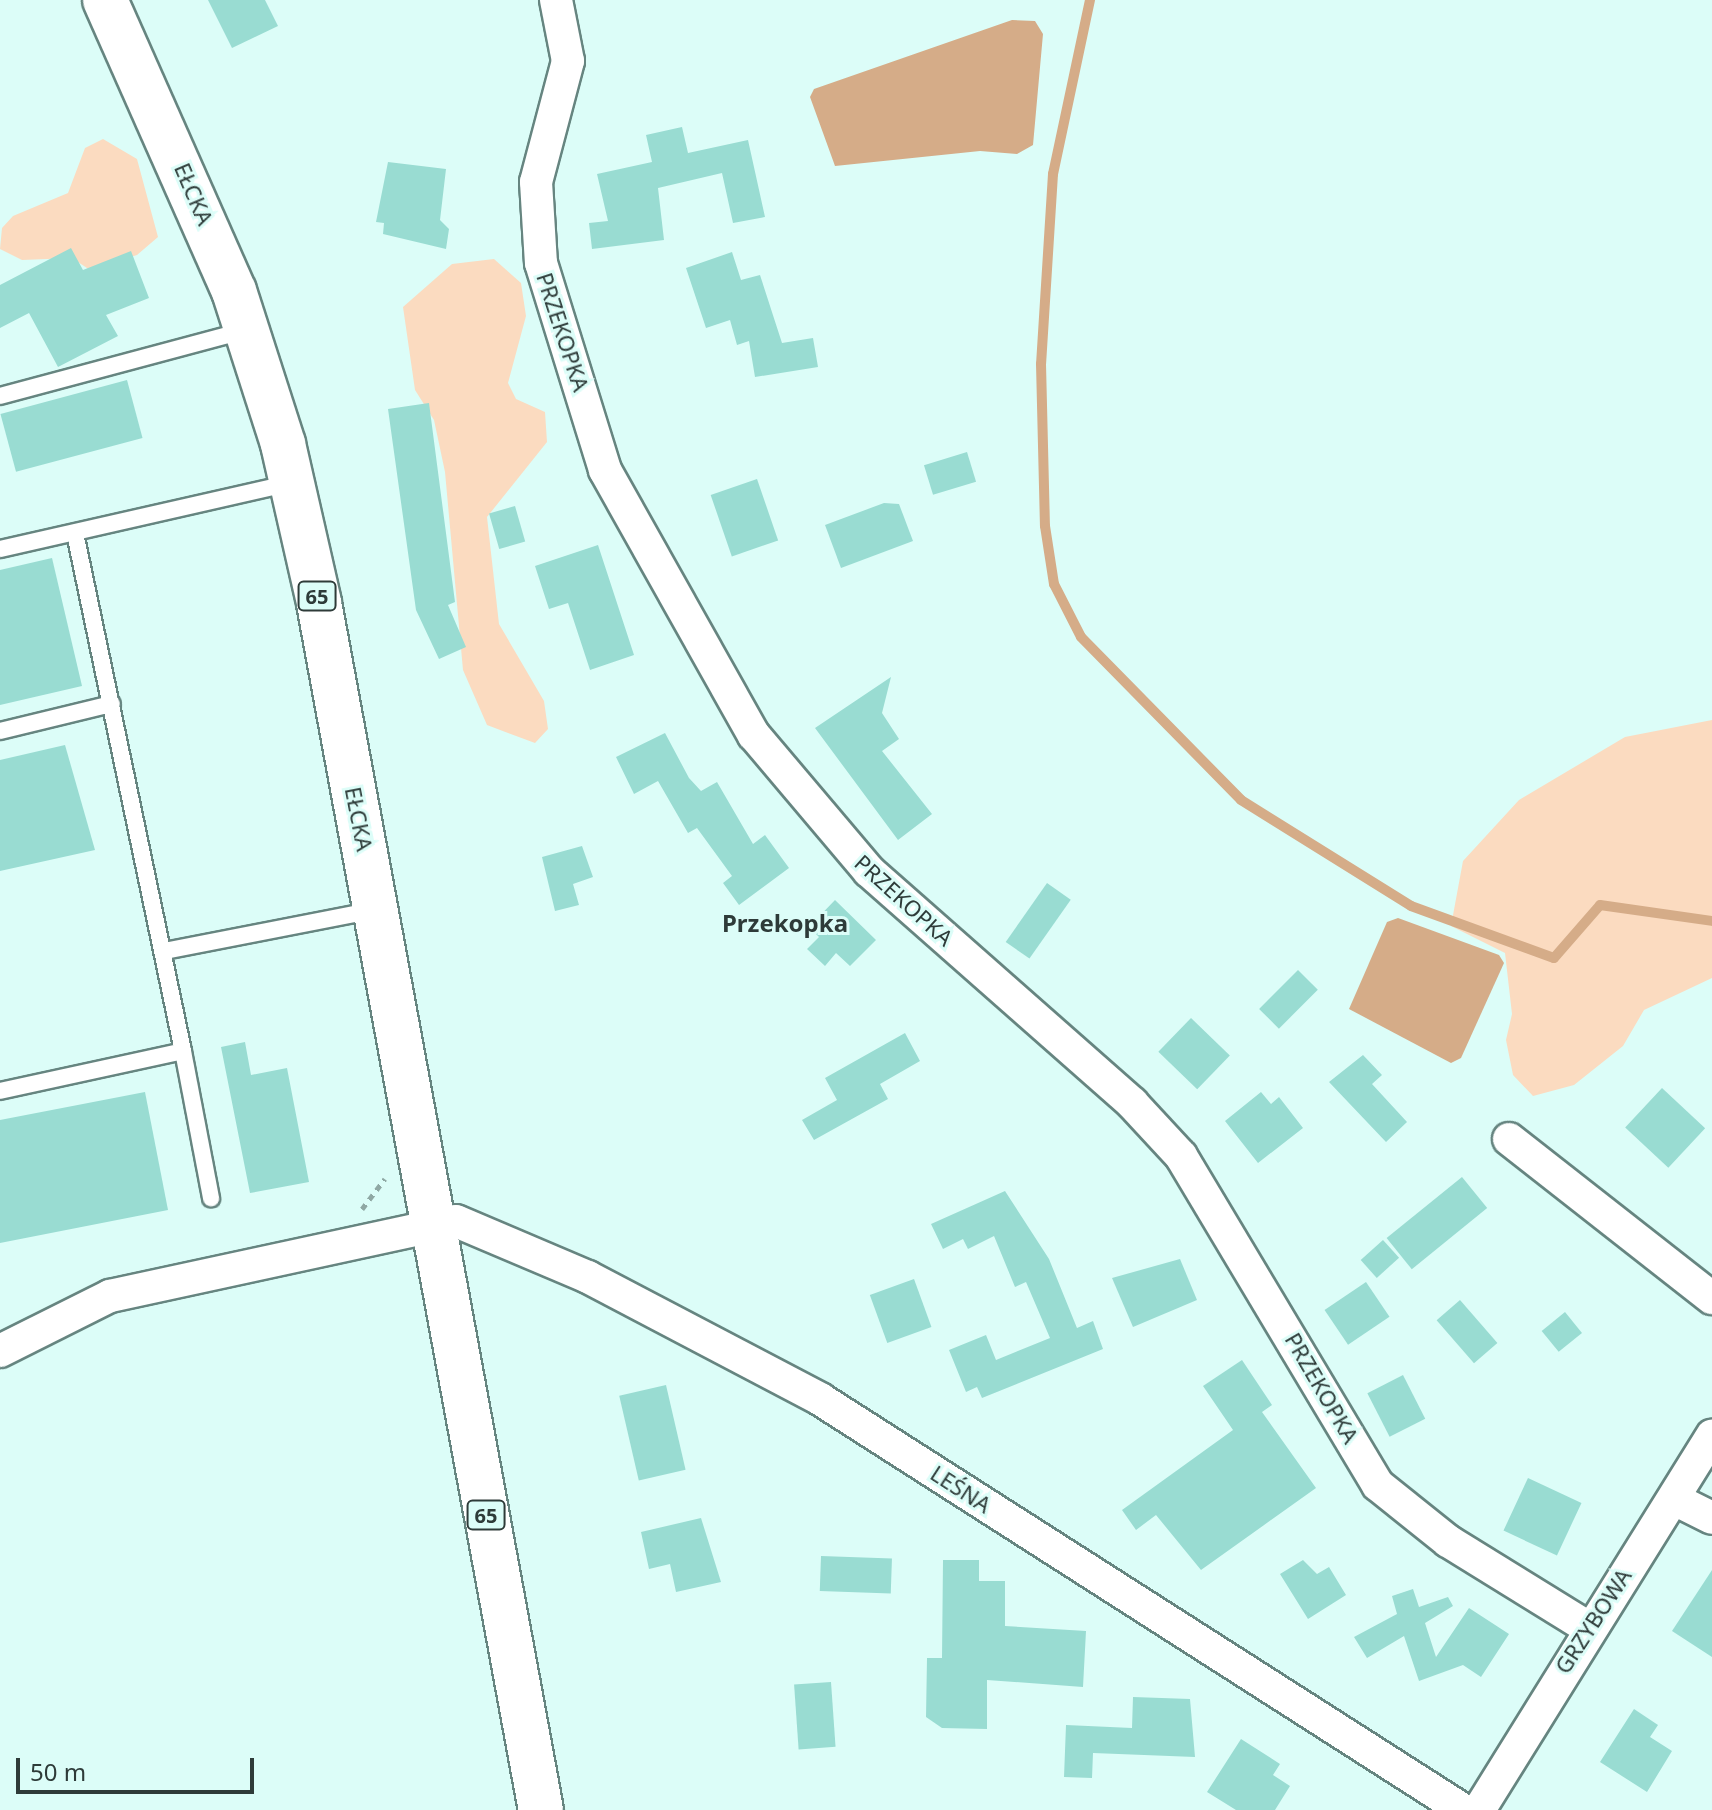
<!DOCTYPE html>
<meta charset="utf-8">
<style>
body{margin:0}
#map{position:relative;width:1712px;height:1810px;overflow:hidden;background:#dcfdf8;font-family:"Noto Sans",sans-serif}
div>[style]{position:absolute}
.green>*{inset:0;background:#fbdbc0}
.water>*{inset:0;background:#d5ac88}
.stream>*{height:10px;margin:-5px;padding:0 5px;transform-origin:5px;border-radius:5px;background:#d5ac88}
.building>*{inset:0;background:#99dcd2;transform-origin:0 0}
.path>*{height:5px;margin-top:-2.5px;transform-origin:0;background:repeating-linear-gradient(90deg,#8fa8a4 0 6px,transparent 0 12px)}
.roads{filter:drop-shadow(2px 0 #668580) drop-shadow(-2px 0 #668580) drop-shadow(0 2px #668580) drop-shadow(0 -2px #668580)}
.service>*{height:16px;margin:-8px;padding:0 8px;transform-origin:8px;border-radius:8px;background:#fff}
.minor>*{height:32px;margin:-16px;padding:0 16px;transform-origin:16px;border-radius:16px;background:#fff}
.primary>*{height:44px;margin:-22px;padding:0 22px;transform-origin:22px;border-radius:22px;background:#fff}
span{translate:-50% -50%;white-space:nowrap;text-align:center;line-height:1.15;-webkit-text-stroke:6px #dcfdf8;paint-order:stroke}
.shield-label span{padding:2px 6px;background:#dcfdf8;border:2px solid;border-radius:6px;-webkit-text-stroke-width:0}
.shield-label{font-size:20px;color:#2e3b39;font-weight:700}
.street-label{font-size:22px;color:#2e3b39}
.neighbourhood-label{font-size:24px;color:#2e3b39;font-weight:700}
.scale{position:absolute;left:16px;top:1758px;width:238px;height:36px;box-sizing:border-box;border:4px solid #2e3b39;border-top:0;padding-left:10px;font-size:24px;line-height:28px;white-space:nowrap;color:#2e3b39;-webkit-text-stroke:6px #dcfdf8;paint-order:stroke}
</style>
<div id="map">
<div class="green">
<i style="clip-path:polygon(103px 139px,137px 159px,158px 237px,137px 255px,90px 270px,72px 258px,22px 260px,0 249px,2px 228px,13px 216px,68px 193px,85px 148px)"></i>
<i style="clip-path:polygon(494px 259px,521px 283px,526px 316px,508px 383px,516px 399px,545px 412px,547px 442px,487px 517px,499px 624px,544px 701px,548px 729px,535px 743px,487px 725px,463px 670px,445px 472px,434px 420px,415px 390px,403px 307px,452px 264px)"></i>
<i style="clip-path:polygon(1712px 720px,1712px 978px,1644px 1010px,1623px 1046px,1574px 1085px,1533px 1096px,1513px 1075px,1506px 1040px,1512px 1014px,1505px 953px,1451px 926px,1463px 861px,1519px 800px,1625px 737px)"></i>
</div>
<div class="water">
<i style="clip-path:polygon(1012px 20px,1035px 21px,1043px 34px,1033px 145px,1017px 154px,980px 151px,835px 166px,810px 97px,814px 89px)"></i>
<i style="clip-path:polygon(1398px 918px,1499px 955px,1504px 963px,1461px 1058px,1451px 1063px,1349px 1009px,1387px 922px)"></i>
</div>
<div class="stream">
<i style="left:1090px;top:0;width:178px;rotate:102deg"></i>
<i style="left:1053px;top:174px;width:190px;rotate:93.6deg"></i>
<i style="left:1041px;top:364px;width:162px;rotate:88.6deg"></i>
<i style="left:1045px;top:526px;width:59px;rotate:81.2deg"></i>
<i style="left:1054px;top:584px;width:59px;rotate:63deg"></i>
<i style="left:1081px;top:637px;width:228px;rotate:45.5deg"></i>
<i style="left:1241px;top:800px;width:200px;rotate:31.9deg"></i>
<i style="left:1411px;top:906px;width:152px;rotate:20deg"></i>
<i style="left:1554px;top:958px;width:70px;rotate:-49deg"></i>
<i style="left:1600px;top:905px;width:113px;rotate:8.1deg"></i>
</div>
<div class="building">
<i style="clip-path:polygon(208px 0,265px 0,278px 26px,232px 48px)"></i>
<i style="clip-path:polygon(682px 127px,688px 153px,748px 140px,765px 217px,733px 223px,722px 173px,658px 188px,664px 240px,592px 249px,589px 223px,608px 221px,597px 174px,652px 162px,646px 135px)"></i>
<i style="clip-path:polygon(388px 162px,446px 169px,440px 220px,449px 229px,446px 249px,383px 234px,384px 223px,376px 222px)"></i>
<i style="clip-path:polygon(71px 248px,83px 270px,131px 251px,149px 298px,106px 315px,118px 336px,58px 367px,29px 313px,0 328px,0 285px)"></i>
<i style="clip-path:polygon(732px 252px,741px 280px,760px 275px,782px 343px,813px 338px,818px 367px,755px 377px,749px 341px,737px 345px,730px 320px,706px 328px,686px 268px)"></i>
<i style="left:127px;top:380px;width:60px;height:131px;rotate:75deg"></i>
<i style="clip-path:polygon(429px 403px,455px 602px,448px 605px,466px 647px,439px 659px,416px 610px,388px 409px)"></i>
<i style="left:967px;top:452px;width:31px;height:45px;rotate:73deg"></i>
<i style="left:757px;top:479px;width:65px;height:49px;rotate:71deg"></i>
<i style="clip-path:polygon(884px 503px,899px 504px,913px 541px,841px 568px,825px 525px)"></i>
<i style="left:515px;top:506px;width:37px;height:27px;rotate:74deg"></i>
<i style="clip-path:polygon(598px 545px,634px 655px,590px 670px,568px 603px,549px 609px,535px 566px)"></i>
<i style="clip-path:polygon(52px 558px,82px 686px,0 705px,0 570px)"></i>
<i style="clip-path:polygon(891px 677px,882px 713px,899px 739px,882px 751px,932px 814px,898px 840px,815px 728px)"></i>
<i style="clip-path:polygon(665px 733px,689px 778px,701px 791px,717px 782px,753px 844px,765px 835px,789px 868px,739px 905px,723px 883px,732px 876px,697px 828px,688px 833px,658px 781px,634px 794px,616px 757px)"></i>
<i style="clip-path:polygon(65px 745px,95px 850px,0 871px,0 760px)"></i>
<i style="clip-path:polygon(582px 846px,593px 877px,573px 884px,579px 905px,555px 911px,542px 857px)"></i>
<i style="left:1047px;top:883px;width:29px;height:72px;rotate:35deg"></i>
<i style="clip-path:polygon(835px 900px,876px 940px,850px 966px,836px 953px,825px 966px,807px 949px,819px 937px,809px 927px)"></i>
<i style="left:1298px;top:970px;width:28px;height:55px;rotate:45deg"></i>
<i style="left:1191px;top:1018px;width:54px;height:47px;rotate:44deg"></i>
<i style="clip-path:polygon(905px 1033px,920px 1061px,880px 1084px,888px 1099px,814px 1140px,802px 1120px,837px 1100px,825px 1078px)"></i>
<i style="clip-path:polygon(245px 1042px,251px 1075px,287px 1068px,309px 1182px,250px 1193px,221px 1047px)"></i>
<i style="clip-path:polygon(1363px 1055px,1382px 1075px,1372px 1084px,1407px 1122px,1386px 1142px,1329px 1082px)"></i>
<i style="left:1662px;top:1088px;width:59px;height:54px;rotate:43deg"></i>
<i style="clip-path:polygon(145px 1092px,168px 1210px,0 1243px,0 1120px)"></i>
<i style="clip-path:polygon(1261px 1092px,1271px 1104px,1279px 1097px,1303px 1128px,1258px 1163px,1225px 1121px)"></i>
<i style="left:1462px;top:1177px;width:40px;height:97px;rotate:51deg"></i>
<i style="clip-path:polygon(1005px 1191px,1049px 1259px,1077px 1328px,1093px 1321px,1103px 1349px,982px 1398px,977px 1387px,966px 1392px,949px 1350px,986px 1335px,996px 1360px,1050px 1338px,1026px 1282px,1015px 1287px,994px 1236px,968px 1249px,963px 1239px,943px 1249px,931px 1224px)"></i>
<i style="left:1383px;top:1240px;width:24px;height:30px;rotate:48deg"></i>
<i style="clip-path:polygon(1180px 1259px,1197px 1300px,1133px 1327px,1112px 1278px)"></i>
<i style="left:914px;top:1279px;width:51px;height:47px;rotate:70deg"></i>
<i style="left:1366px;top:1282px;width:42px;height:50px;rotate:56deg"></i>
<i style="left:1460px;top:1300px;width:57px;height:31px;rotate:49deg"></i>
<i style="left:1565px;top:1312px;width:27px;height:30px;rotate:51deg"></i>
<i style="clip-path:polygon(1242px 1360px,1272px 1405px,1262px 1412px,1316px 1488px,1201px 1570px,1156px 1515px,1136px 1530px,1122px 1510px,1233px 1430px,1203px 1386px)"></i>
<i style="left:1403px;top:1375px;width:49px;height:40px;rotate:63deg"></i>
<i style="left:666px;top:1385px;width:87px;height:48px;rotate:77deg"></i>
<i style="left:1528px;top:1478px;width:59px;height:58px;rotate:25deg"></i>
<i style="clip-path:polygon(701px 1518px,721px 1582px,676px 1592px,670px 1564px,649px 1569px,641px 1532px)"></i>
<i style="left:821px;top:1556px;width:71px;height:35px;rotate:2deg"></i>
<i style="clip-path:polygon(943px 1560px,979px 1560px,979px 1581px,1005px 1581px,1005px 1626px,1086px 1631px,1083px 1687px,987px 1680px,987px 1729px,942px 1728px,926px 1717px,927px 1658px,942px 1658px)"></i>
<i style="clip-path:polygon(1303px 1560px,1317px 1574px,1329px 1567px,1346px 1595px,1308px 1619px,1280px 1574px)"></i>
<i style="clip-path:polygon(1712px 1570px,1712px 1657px,1672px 1631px)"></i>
<i style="clip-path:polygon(1413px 1589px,1419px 1607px,1448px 1597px,1453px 1606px,1425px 1623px,1436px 1657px,1469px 1608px,1509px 1634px,1481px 1677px,1463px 1665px,1419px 1681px,1404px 1636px,1367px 1658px,1354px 1637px,1397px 1614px,1392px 1596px)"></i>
<i style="left:831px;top:1682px;width:65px;height:37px;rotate:86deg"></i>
<i style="clip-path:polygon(1133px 1697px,1190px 1699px,1195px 1757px,1093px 1753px,1092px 1778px,1064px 1777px,1066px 1725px,1132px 1728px)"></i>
<i style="clip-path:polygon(1634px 1709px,1658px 1725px,1650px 1737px,1672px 1751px,1647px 1792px,1600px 1762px)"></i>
<i style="clip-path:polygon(1241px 1739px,1280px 1764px,1273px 1775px,1290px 1786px,1275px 1810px,1236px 1810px,1207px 1792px)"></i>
</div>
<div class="path">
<i style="left:362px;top:1209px;width:38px;rotate:-53deg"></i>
</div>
<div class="roads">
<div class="service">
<i style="left:0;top:396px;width:255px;rotate:-15deg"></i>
<i style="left:0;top:549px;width:298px;rotate:-12.8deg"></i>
<i style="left:0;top:731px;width:115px;rotate:-13.6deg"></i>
<i style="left:164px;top:951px;width:214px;rotate:-11deg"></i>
<i style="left:183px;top:1051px;width:150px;rotate:79.2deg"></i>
<i style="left:0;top:1091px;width:187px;rotate:-12.3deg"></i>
<i style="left:183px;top:1051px;width:529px;rotate:-101.78deg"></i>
</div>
<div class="minor">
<i style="left:556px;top:0;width:62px;rotate:78.9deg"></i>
<i style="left:568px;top:61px;width:125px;rotate:104.8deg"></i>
<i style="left:536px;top:182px;width:81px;rotate:86.5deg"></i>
<i style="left:541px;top:263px;width:217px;rotate:72.8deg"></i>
<i style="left:605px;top:470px;width:304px;rotate:60.7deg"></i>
<i style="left:754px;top:735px;width:178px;rotate:49.8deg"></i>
<i style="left:869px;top:871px;width:351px;rotate:41.4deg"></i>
<i style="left:1132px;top:1103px;width:72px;rotate:47.2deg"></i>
<i style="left:1181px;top:1156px;width:383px;rotate:59.1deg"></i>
<i style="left:1378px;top:1485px;width:90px;rotate:38.7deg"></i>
<i style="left:1448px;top:1541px;width:163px;rotate:31.7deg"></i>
<i style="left:1509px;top:1139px;width:258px;rotate:38.1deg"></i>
<i style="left:0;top:1351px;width:123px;rotate:-26.6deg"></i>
<i style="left:110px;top:1296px;width:354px;rotate:-12.2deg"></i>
<i style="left:456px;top:1221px;width:143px;rotate:23deg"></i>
<i style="left:588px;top:1277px;width:262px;rotate:27.7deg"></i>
<i style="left:820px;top:1399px;width:763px;rotate:32.59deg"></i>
<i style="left:1674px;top:1499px;width:42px;rotate:26.6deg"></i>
<i style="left:1479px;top:1810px;width:441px;rotate:-58.1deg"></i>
</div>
<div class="primary">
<i style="left:105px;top:0;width:318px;rotate:66.1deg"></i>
<i style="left:234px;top:291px;width:161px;rotate:72.2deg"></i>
<i style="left:283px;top:444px;width:163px;rotate:77.2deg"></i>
<i style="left:319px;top:603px;width:1227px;rotate:79.58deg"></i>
</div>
</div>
<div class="shield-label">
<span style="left:317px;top:596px">65</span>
<span style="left:486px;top:1515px">65</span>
</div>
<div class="street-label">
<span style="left:194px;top:194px;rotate:67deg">EŁCKA</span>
<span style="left:563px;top:332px;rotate:72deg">PRZEKOPKA</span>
<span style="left:359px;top:819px;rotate:79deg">EŁCKA</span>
<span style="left:904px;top:900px;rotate:42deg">PRZEKOPKA</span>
<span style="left:1322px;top:1388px;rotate:60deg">PRZEKOPKA</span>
<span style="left:961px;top:1489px;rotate:33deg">LEŚNA</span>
<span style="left:1593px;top:1621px;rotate:-57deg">GRZYBOWA</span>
</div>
<div class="neighbourhood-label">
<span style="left:785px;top:923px">Przekopka</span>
</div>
<div class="scale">50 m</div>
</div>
